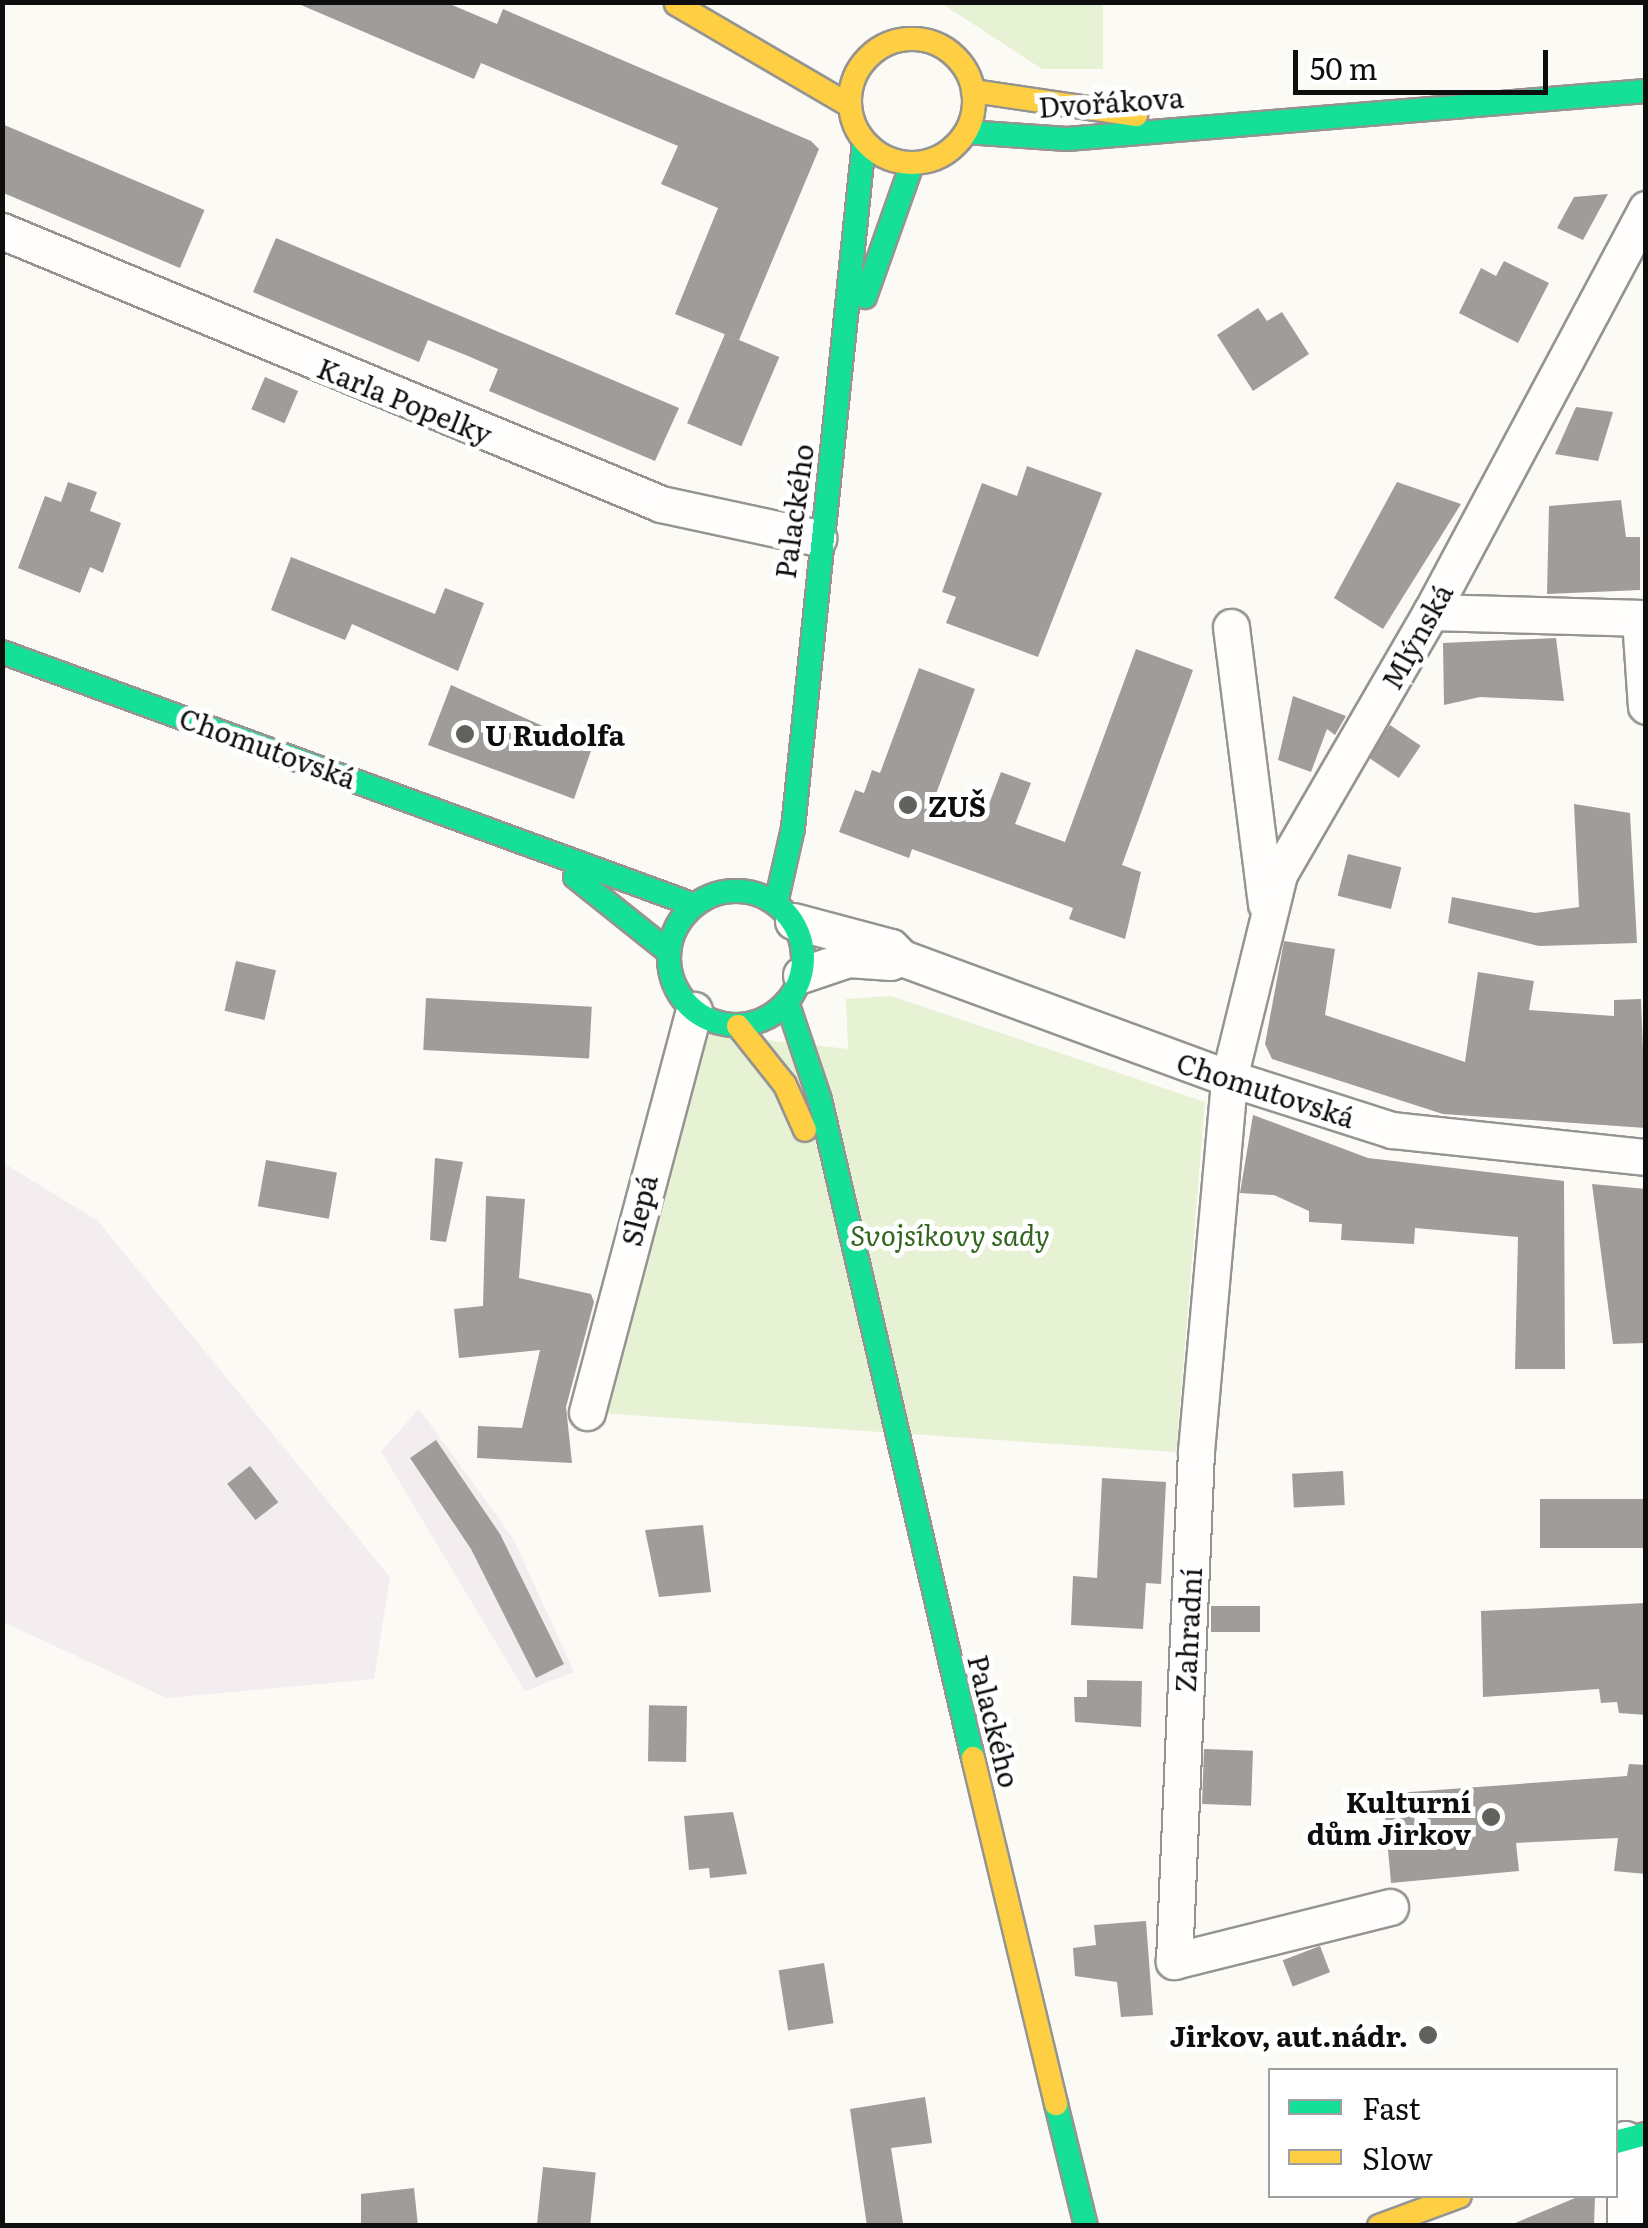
<!DOCTYPE html>
<meta charset="utf-8">
<style>
body{margin:0}
#map{position:relative;width:1648px;height:2228px;overflow:hidden;background:#fcfaf4;font-family:Literata,serif}
div>[style]{position:absolute}
.industrial>*{inset:0;background:#f3edf0}
.green>*{inset:0;background:#e7f1d4}
.building>*{inset:0;background:#9f9c99;transform-origin:0 0}
.roads{filter:drop-shadow(2px 0 #959492) drop-shadow(-2px 0 #959492) drop-shadow(0 2px #959492) drop-shadow(0 -2px #959492)}
.street>*{height:35px;margin:-17.5px;padding:0 17.5px;transform-origin:17.5px;border-radius:17.5px;background:#fffefd}
.fast>*{height:22px;margin:-11px;padding:0 11px;transform-origin:11px;border-radius:11px;background:#16e098}
.fast>.ring{margin:-11px;padding:0;box-sizing:content-box;background:none;border:22px solid #16e098;border-radius:50%}
.slow>*{height:22px;margin:-11px;padding:0 11px;transform-origin:11px;border-radius:11px;background:#ffcf43}
.slow>.ring{margin:-11px;padding:0;box-sizing:content-box;background:none;border:22px solid #ffcf43;border-radius:50%}
.dots>*{width:28px;height:28px;translate:-50% -50%;box-sizing:border-box;border:5px solid #fff;border-radius:50%}
span{translate:-50% -50%;white-space:nowrap;text-align:center;line-height:1.15;-webkit-text-stroke:10px #fff;paint-order:stroke}
.street-label{font-size:28px;color:#0e0e0e}
.poi-label{font-size:28px;color:#0e0e0e;font-weight:700}
.left{translate:0 -50%;text-align:left}
.right{translate:-100% -50%;text-align:right}
.park-label{font-size:28px;color:#32661f;font-style:italic}
.frame{position:absolute;inset:0;border:5px solid #0e0e0e;pointer-events:none}
.legend{position:absolute;left:1268px;top:2068px;width:350px;height:130px;box-sizing:border-box;background:#fff;border:2px solid #9f9f9f;margin:0;padding:12px 18px;list-style:none;font-size:30px;color:#0e0e0e}
.legend li{display:flex;align-items:center;gap:20px;height:50px}
.legend b{width:50px;border:2px solid #9f9f9f}
.scale{position:absolute;left:1293px;top:50px;width:255px;height:45px;box-sizing:border-box;border:5px solid #0e0e0e;border-top:0;padding-left:12px;font-size:30px;line-height:35px;white-space:nowrap;color:#0e0e0e;-webkit-text-stroke:8px #fff;paint-order:stroke}
</style>
<div id="map">
<div class="industrial">
<i style="clip-path:polygon(2px 1162px,98px 1221px,390px 1577px,374px 1679px,167px 1698px,3px 1622px)"></i>
<i style="clip-path:polygon(419px 1409px,513px 1538px,574px 1672px,525px 1691px,381px 1451px)"></i>
</div>
<div class="green">
<i style="clip-path:polygon(941px 3px,1103px 3px,1103px 69px,1042px 69px)"></i>
<i style="clip-path:polygon(891px 996px,1205px 1102px,1176px 1452px,599px 1413px,695px 1032px,848px 1049px,846px 999px)"></i>
</div>
<div class="building">
<i style="clip-path:polygon(294px 2px,445px 2px,497px 24px,503px 9px,811px 141px,819px 149px,739px 340px,675px 314px,718px 208px,661px 184px,678px 146px,481px 63px,474px 79px)"></i>
<i style="left:2px;top:124px;width:220px;height:63px;rotate:23deg"></i>
<i style="clip-path:polygon(1608px 194px,1583px 240px,1557px 228px,1574px 197px)"></i>
<i style="clip-path:polygon(276px 238px,679px 408px,655px 461px,489px 391px,498px 369px,468px 356px,428px 340px,419px 362px,253px 292px)"></i>
<i style="clip-path:polygon(1504px 261px,1549px 283px,1518px 343px,1459px 313px,1481px 268px,1496px 276px)"></i>
<i style="clip-path:polygon(1258px 308px,1267px 321px,1282px 312px,1309px 354px,1253px 391px,1217px 335px)"></i>
<i style="left:725px;top:334px;width:59px;height:97px;rotate:23deg"></i>
<i style="left:265px;top:377px;width:36px;height:35px;rotate:23deg"></i>
<i style="clip-path:polygon(1576px 407px,1613px 412px,1598px 461px,1555px 454px)"></i>
<i style="clip-path:polygon(1027px 466px,1102px 493px,1038px 657px,946px 623px,956px 597px,942px 592px,982px 483px,1017px 496px)"></i>
<i style="clip-path:polygon(68px 482px,97px 492px,90px 511px,121px 523px,103px 573px,90px 567px,80px 593px,18px 568px,45px 496px,61px 502px)"></i>
<i style="clip-path:polygon(1397px 482px,1461px 504px,1383px 629px,1334px 598px)"></i>
<i style="clip-path:polygon(1621px 500px,1626px 537px,1640px 537px,1640px 590px,1547px 594px,1549px 506px)"></i>
<i style="clip-path:polygon(291px 557px,435px 614px,445px 588px,484px 603px,458px 671px,352px 624px,345px 640px,271px 610px)"></i>
<i style="clip-path:polygon(1556px 638px,1564px 701px,1480px 697px,1444px 705px,1443px 643px)"></i>
<i style="clip-path:polygon(1136px 649px,1193px 670px,1122px 865px,1141px 872px,1125px 939px,1069px 919px,1073px 908px,912px 849px,909px 858px,839px 832px,855px 790px,864px 793px,872px 770px,880px 773px,919px 668px,975px 689px,936px 794px,986px 812px,1001px 772px,1031px 783px,1015px 824px,1065px 842px)"></i>
<i style="clip-path:polygon(451px 685px,592px 748px,574px 799px,428px 745px)"></i>
<i style="clip-path:polygon(1293px 696px,1346px 716px,1335px 735px,1327px 729px,1311px 772px,1278px 760px)"></i>
<i style="left:1390px;top:725px;width:37px;height:39px;rotate:34deg"></i>
<i style="clip-path:polygon(1574px 804px,1630px 813px,1637px 943px,1539px 946px,1448px 923px,1452px 897px,1535px 913px,1579px 907px)"></i>
<i style="left:1348px;top:854px;width:55px;height:43px;rotate:14deg"></i>
<i style="clip-path:polygon(1284px 941px,1335px 949px,1325px 1015px,1465px 1062px,1478px 972px,1534px 981px,1529px 1010px,1614px 1016px,1614px 1000px,1641px 999px,1646px 1128px,1443px 1114px,1272px 1059px,1265px 1044px)"></i>
<i style="left:236px;top:961px;width:41px;height:51px;rotate:13deg"></i>
<i style="left:426px;top:998px;width:166px;height:52px;rotate:3deg"></i>
<i style="clip-path:polygon(1253px 1115px,1368px 1158px,1564px 1181px,1565px 1369px,1515px 1369px,1518px 1237px,1415px 1228px,1414px 1244px,1341px 1240px,1342px 1224px,1309px 1222px,1309px 1211px,1274px 1195px,1240px 1193px)"></i>
<i style="clip-path:polygon(435px 1158px,463px 1162px,446px 1242px,430px 1240px)"></i>
<i style="left:266px;top:1160px;width:72px;height:47px;rotate:10deg"></i>
<i style="clip-path:polygon(1592px 1184px,1646px 1189px,1646px 1343px,1613px 1344px)"></i>
<i style="clip-path:polygon(486px 1196px,525px 1199px,519px 1278px,591px 1294px,594px 1302px,566px 1407px,572px 1463px,477px 1458px,478px 1426px,522px 1428px,540px 1350px,459px 1358px,454px 1309px,483px 1306px)"></i>
<i style="clip-path:polygon(436px 1440px,500px 1534px,564px 1664px,536px 1678px,471px 1549px,410px 1458px)"></i>
<i style="left:250px;top:1466px;width:46px;height:29px;rotate:52deg"></i>
<i style="left:1343px;top:1471px;width:34px;height:51px;rotate:87deg"></i>
<i style="clip-path:polygon(1102px 1478px,1166px 1482px,1161px 1584px,1146px 1583px,1143px 1629px,1071px 1625px,1073px 1576px,1097px 1578px)"></i>
<i style="left:1646px;top:1499px;width:49px;height:106px;rotate:90deg"></i>
<i style="clip-path:polygon(703px 1525px,711px 1592px,659px 1597px,645px 1530px)"></i>
<i style="clip-path:polygon(1646px 1603px,1646px 1715px,1619px 1713px,1617px 1702px,1601px 1703px,1599px 1689px,1483px 1697px,1481px 1611px)"></i>
<i style="left:1211px;top:1606px;width:49px;height:26px"></i>
<i style="clip-path:polygon(1087px 1680px,1142px 1681px,1141px 1727px,1075px 1722px,1074px 1697px,1087px 1697px)"></i>
<i style="left:687px;top:1706px;width:56px;height:38px;rotate:91deg"></i>
<i style="left:1204px;top:1749px;width:49px;height:55px;rotate:2deg"></i>
<i style="clip-path:polygon(1629px 1764px,1646px 1765px,1646px 1874px,1614px 1871px,1618px 1838px,1516px 1843px,1519px 1871px,1391px 1883px,1383px 1794px,1627px 1776px)"></i>
<i style="clip-path:polygon(733px 1812px,747px 1874px,710px 1878px,709px 1868px,689px 1870px,684px 1816px)"></i>
<i style="clip-path:polygon(1146px 1921px,1153px 2015px,1121px 2017px,1117px 1982px,1075px 1976px,1073px 1948px,1096px 1945px,1094px 1925px)"></i>
<i style="left:1320px;top:1946px;width:28px;height:40px;rotate:69deg"></i>
<i style="left:824px;top:1963px;width:61px;height:46px;rotate:81deg"></i>
<i style="clip-path:polygon(925px 2097px,932px 2143px,891px 2148px,903px 2223px,867px 2226px,850px 2109px)"></i>
<i style="left:543px;top:2167px;width:53px;height:59px;rotate:6deg"></i>
<i style="clip-path:polygon(414px 2188px,418px 2226px,361px 2226px,361px 2194px)"></i>
<i style="clip-path:polygon(1580px 2196px,1595px 2196px,1594px 2226px,1508px 2226px)"></i>
</div>
<div class="roads">
<div class="street">
<i style="left:2px;top:231px;width:713px;rotate:22.5deg"></i>
<i style="left:661px;top:504px;width:161px;rotate:12.2deg"></i>
<i style="left:1431px;top:612px;width:215px;rotate:1.6deg"></i>
<i style="left:1640px;top:619px;width:87px;rotate:86.1deg"></i>
<i style="left:1231px;top:627px;width:279px;rotate:82.8deg"></i>
<i style="left:793px;top:921px;width:101px;rotate:14.9deg"></i>
<i style="left:891px;top:947px;width:16px;rotate:45deg"></i>
<i style="left:902px;top:958px;width:348px;rotate:20.2deg"></i>
<i style="left:1229px;top:1078px;width:171px;rotate:17.7deg"></i>
<i style="left:1392px;top:1130px;width:255px;rotate:6.1deg"></i>
<i style="left:801px;top:975px;width:50px;rotate:-18.8deg"></i>
<i style="left:848px;top:959px;width:43px;rotate:4deg"></i>
<i style="left:587px;top:1412px;width:416px;rotate:-75.1deg"></i>
<i style="left:1390px;top:1907px;width:223px;rotate:166deg"></i>
<i style="left:1174px;top:1961px;width:510px;rotate:-87.53deg"></i>
<i style="left:1196px;top:1451px;width:374px;rotate:-84.9deg"></i>
<i style="left:1229px;top:1078px;width:210px;rotate:-76.2deg"></i>
<i style="left:1279px;top:874px;width:303px;rotate:-59.9deg"></i>
<i style="left:1431px;top:612px;width:457px;rotate:-61.9deg"></i>
<i style="left:1625px;top:2139px;width:87px;rotate:90deg"></i>
</div>
<div class="fast">
<i style="left:966px;top:132px;width:101px;rotate:4deg"></i>
<i style="left:1067px;top:139px;width:581px;rotate:-4.74deg"></i>
<i style="left:865px;top:297px;width:141px;rotate:-70.5deg"></i>
<i style="left:2px;top:652px;width:737px;rotate:20.08deg"></i>
<i style="left:575px;top:877px;width:120px;rotate:38.6deg"></i>
<i class="ring" style="left:669px;top:891px;width:112px;height:112px"></i>
<i style="left:776px;top:903px;width:77px;rotate:-77.2deg"></i>
<i style="left:793px;top:828px;width:690px;rotate:-84.09deg"></i>
<i style="left:787px;top:1002px;width:103px;rotate:71.4deg"></i>
<i style="left:820px;top:1100px;width:676px;rotate:76.91deg"></i>
<i style="left:1056px;top:2104px;width:126px;rotate:76.2deg"></i>
<i style="left:1616px;top:2142px;width:31px;rotate:-15deg"></i>
</div>
<div class="slow">
<i style="left:676px;top:4px;width:200px;rotate:30.3deg"></i>
<i class="ring" style="left:850px;top:39px;width:102px;height:102px"></i>
<i style="left:973px;top:91px;width:165px;rotate:8.4deg"></i>
<i style="left:738px;top:1026px;width:75px;rotate:51.5deg"></i>
<i style="left:785px;top:1085px;width:49px;rotate:66deg"></i>
<i style="left:973px;top:1758px;width:356px;rotate:76.5deg"></i>
<i style="left:1379px;top:2226px;width:86px;rotate:-20.3deg"></i>
</div>
</div>
<div class="dots">
<i style="left:465px;top:734px;background:#61615e"></i>
<i style="left:908px;top:805px;background:#61615e"></i>
<i style="left:1491px;top:1817px;background:#61615e"></i>
<i style="left:1428px;top:2035px;background:#61615e"></i>
</div>
<div class="street-label">
<span style="left:1111px;top:101px;rotate:-4deg">Dvořákova</span>
<span style="left:405px;top:400px;rotate:22deg">Karla Popelky</span>
<span style="left:793px;top:511px;rotate:-82deg">Palackého</span>
<span style="left:1416px;top:636px;rotate:-61deg">Mlýnská</span>
<span style="left:268px;top:747px;rotate:20deg">Chomutovská</span>
<span style="left:1266px;top:1089px;rotate:18deg">Chomutovská</span>
<span style="left:638px;top:1210px;rotate:-76deg">Slepá</span>
<span style="left:1187px;top:1630px;rotate:-87deg">Zahradní</span>
<span style="left:995px;top:1721px;rotate:76deg">Palackého</span>
</div>
<div class="poi-label">
<span class="left" style="left:485px;top:734px">U Rudolfa</span>
<span class="left" style="left:928px;top:805px">ZUŠ</span>
<span class="right" style="left:1471px;top:1817px">Kulturní<br>dům Jirkov</span>
<span class="right" style="left:1408px;top:2035px">Jirkov, aut.nádr.</span>
</div>
<div class="park-label">
<span style="left:950px;top:1234px">Svojsíkovy sady</span>
</div>
<div class="frame"></div>
<ul class="legend">
<li><b style="height:12px;background:#16e098"></b>Fast</li>
<li><b style="height:12px;background:#ffcf43"></b>Slow</li>
</ul>
<div class="scale">50 m</div>
</div>
